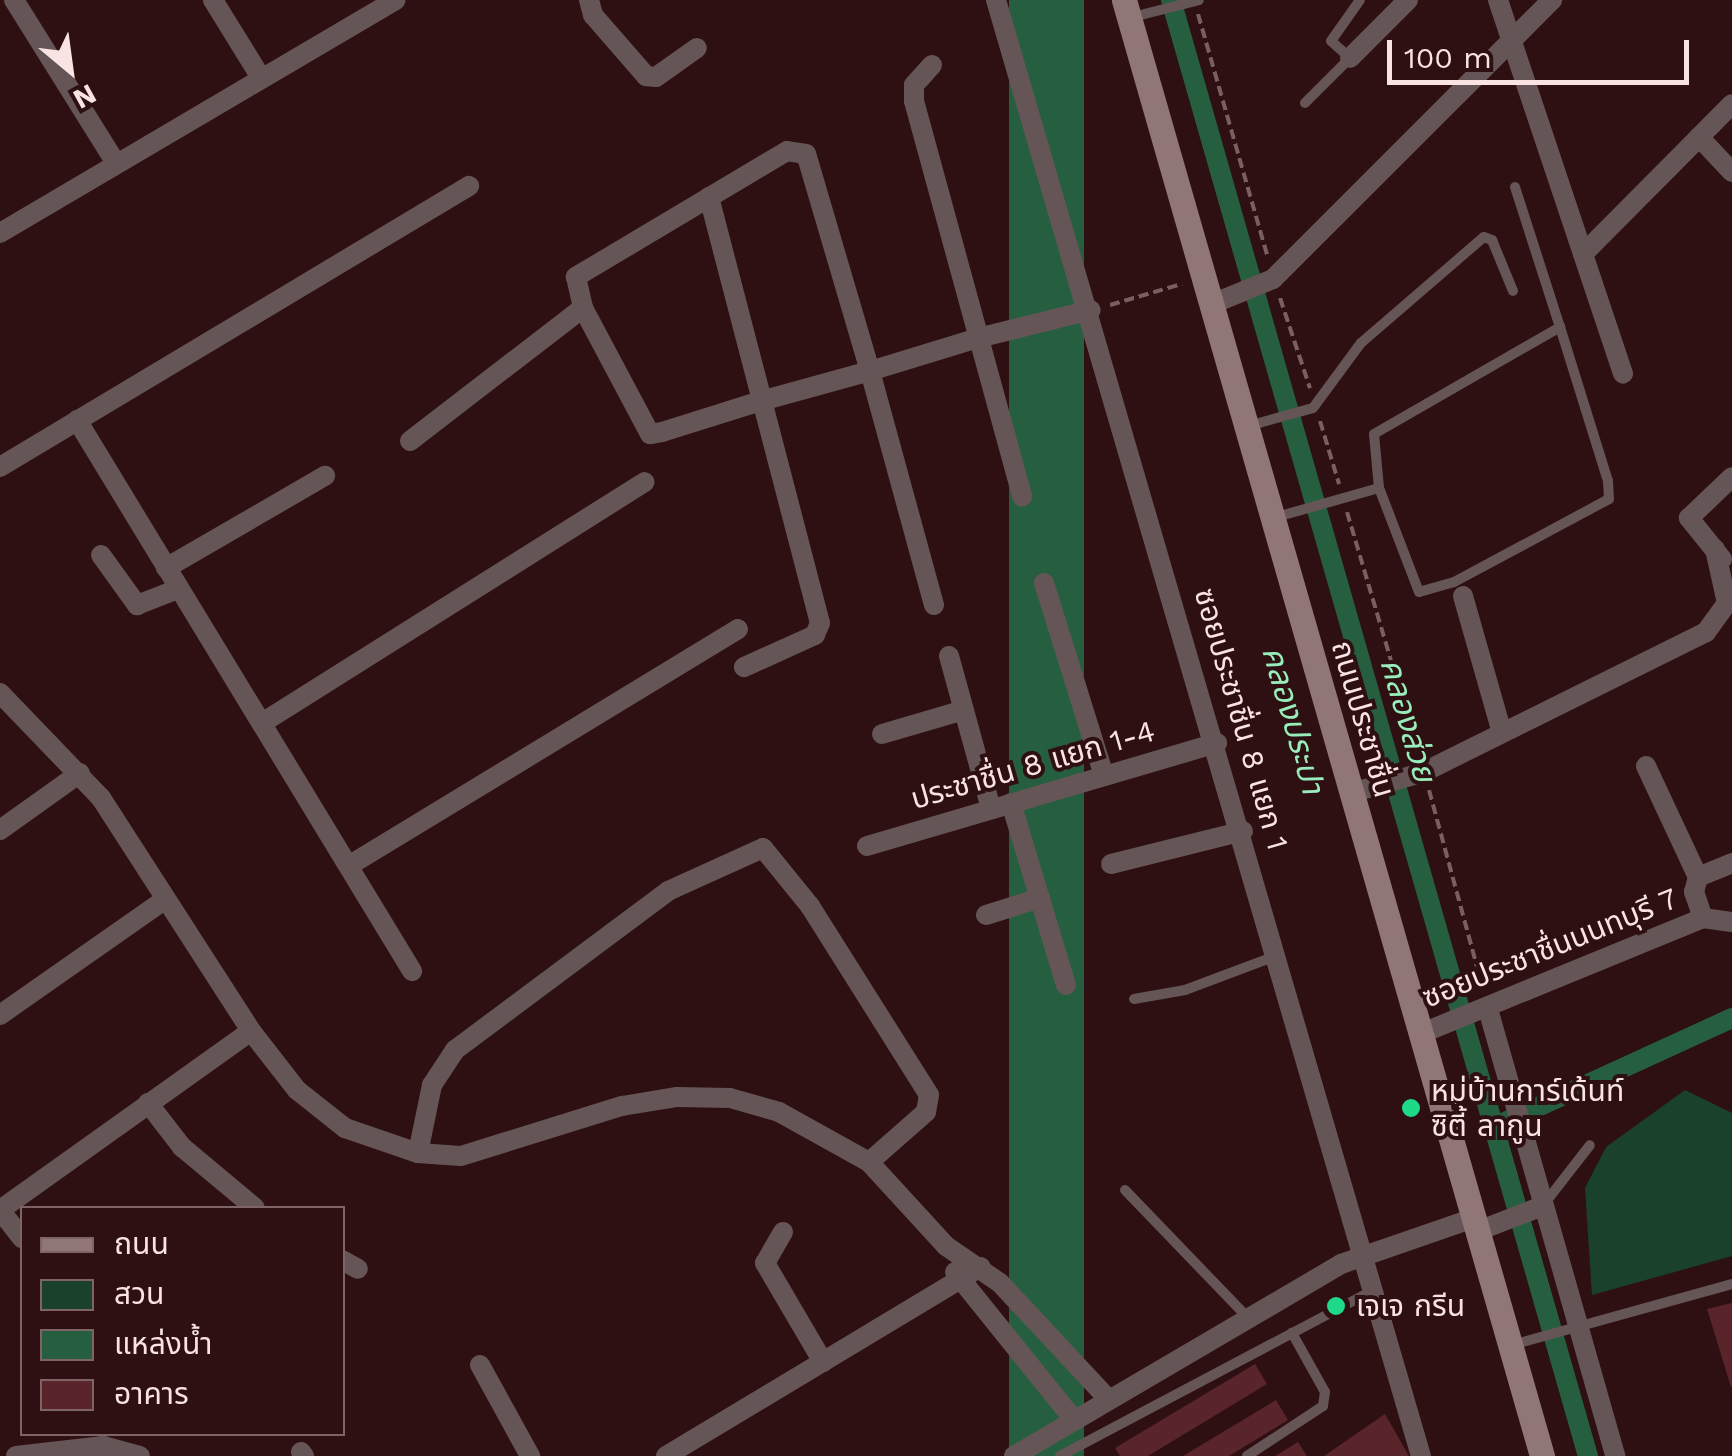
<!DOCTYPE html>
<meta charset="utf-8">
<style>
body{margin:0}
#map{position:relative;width:1732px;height:1456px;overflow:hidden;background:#2e1013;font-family:"Work Sans","Noto Sans Thai",sans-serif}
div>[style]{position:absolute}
.green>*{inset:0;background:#1a412c}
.water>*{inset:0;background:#265f40;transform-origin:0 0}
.canal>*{height:20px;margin:-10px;padding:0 10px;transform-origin:10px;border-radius:10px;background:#265f40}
.building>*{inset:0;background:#59242a}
.path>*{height:4px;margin-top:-2px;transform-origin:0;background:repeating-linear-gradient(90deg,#7a5f61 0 10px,transparent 0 15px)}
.service>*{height:10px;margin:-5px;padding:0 5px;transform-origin:5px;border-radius:5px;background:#665556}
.minor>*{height:20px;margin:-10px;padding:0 10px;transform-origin:10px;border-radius:10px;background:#665556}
.secondary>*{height:25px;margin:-12.5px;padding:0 12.5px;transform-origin:12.5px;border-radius:12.5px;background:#917677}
.dots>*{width:28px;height:28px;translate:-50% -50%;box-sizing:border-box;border:5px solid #2e1013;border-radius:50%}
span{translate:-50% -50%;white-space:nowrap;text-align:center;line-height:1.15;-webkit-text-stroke:8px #2e1013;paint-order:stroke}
.street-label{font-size:30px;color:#f9e3e3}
.poi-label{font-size:30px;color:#f9e3e3}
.left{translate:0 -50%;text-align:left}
.water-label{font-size:32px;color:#98edbb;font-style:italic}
.legend{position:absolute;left:20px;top:1206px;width:325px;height:230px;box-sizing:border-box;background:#2e1013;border:2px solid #7f6466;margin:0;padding:12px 18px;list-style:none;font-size:30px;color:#f9e3e3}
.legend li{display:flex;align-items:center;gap:20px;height:50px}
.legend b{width:50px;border:2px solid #7f6466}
.north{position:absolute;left:20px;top:20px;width:100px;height:100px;-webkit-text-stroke:8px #2e1013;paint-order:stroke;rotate:151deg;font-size:28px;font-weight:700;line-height:40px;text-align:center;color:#f9e3e3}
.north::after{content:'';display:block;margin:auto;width:35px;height:45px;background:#f9e3e3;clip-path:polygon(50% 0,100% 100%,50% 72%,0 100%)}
.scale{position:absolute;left:1387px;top:40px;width:302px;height:45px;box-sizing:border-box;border:5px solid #f9e3e3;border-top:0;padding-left:12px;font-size:30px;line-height:35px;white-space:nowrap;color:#f9e3e3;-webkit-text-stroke:8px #2e1013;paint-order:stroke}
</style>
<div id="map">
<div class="green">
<i style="clip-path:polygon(1685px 1090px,1732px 1113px,1732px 1256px,1592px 1295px,1585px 1188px,1606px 1147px)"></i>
</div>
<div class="water">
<i style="left:1009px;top:0;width:75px;height:1515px"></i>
</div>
<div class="canal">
<i style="left:1171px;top:0;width:1515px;rotate:74.02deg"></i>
<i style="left:1494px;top:1127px;width:262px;rotate:-24.6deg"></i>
</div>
<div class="building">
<i style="clip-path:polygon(1732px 1303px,1732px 1387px,1731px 1387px,1707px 1309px)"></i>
<i style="clip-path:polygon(1255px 1364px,1267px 1384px,1148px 1456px,1120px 1456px,1115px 1448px)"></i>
<i style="clip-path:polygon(1276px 1400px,1288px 1420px,1229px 1456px,1183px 1456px)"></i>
<i style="clip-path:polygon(1385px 1414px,1409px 1456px,1324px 1456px)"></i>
<i style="clip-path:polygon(1298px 1442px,1307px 1456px,1275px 1456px)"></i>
</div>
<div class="path">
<i style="left:1198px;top:14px;width:251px;rotate:74deg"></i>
<i style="left:1280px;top:298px;width:95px;rotate:71.6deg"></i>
<i style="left:1110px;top:305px;width:75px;rotate:-16.3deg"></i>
<i style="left:1320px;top:421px;width:66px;rotate:73.2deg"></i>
<i style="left:1347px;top:512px;width:250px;rotate:73.5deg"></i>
<i style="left:1429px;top:790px;width:206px;rotate:74.8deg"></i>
</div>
<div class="service">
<i style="left:1129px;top:18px;width:72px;rotate:-14.4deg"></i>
<i style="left:1305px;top:103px;width:64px;rotate:-45deg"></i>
<i style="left:1350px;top:58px;width:25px;rotate:-138deg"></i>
<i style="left:1331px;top:41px;width:50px;rotate:-54.7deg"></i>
<i style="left:1515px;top:187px;width:147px;rotate:72.2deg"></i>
<i style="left:1560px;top:327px;width:161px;rotate:72.7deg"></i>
<i style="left:1608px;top:481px;width:18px;rotate:87deg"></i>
<i style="left:1609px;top:499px;width:176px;rotate:151.8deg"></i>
<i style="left:1454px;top:582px;width:36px;rotate:164deg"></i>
<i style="left:1419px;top:592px;width:111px;rotate:-111deg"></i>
<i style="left:1379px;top:488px;width:54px;rotate:-95.3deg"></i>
<i style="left:1374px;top:434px;width:215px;rotate:-29.9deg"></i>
<i style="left:1248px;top:426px;width:67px;rotate:-15.5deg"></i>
<i style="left:1313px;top:408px;width:81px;rotate:-53.6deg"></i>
<i style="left:1361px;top:343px;width:162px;rotate:-40.8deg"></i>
<i style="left:1484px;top:237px;width:9px;rotate:21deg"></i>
<i style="left:1492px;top:240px;width:55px;rotate:67.6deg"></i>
<i style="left:1273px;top:518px;width:110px;rotate:-15.8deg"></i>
<i style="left:1134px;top:999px;width:52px;rotate:-10deg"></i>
<i style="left:1185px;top:990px;width:99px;rotate:-20.6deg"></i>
<i style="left:1125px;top:1190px;width:178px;rotate:46.1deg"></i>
<i style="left:1545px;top:1203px;width:73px;rotate:-52.2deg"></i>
<i style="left:1512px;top:1345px;width:228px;rotate:-15.5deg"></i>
<i style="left:1060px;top:1456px;width:353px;rotate:-27.9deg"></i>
<i style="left:1247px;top:1456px;width:91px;rotate:-33.3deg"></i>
<i style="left:1323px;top:1406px;width:14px;rotate:-82deg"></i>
<i style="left:1325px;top:1392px;width:68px;rotate:-119.2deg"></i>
</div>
<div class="minor">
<i style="left:14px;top:0;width:192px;rotate:58deg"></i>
<i style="left:213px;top:0;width:89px;rotate:58.3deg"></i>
<i style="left:589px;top:0;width:16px;rotate:75deg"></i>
<i style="left:593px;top:15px;width:81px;rotate:49deg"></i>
<i style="left:646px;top:76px;width:10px;rotate:6deg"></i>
<i style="left:656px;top:77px;width:50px;rotate:-35.3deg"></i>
<i style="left:996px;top:0;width:1517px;rotate:73.73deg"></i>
<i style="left:1498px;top:0;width:394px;rotate:71.5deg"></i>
<i style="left:1350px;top:58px;width:82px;rotate:-45deg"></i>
<i style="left:932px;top:65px;width:27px;rotate:132deg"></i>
<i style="left:914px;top:85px;width:16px;rotate:90deg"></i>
<i style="left:914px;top:101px;width:410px;rotate:74.7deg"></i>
<i style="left:1699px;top:137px;width:48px;rotate:46.7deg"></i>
<i style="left:709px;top:197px;width:440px;rotate:75.4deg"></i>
<i style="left:820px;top:623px;width:13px;rotate:113deg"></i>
<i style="left:815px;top:635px;width:78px;rotate:155.7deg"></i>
<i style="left:0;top:233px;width:459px;rotate:-30.5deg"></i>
<i style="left:1583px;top:254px;width:211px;rotate:-45.2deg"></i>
<i style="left:1212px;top:304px;width:66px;rotate:-22.3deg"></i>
<i style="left:1273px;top:279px;width:395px;rotate:-45deg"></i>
<i style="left:77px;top:420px;width:645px;rotate:58.7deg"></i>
<i style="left:410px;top:441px;width:218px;rotate:-37.6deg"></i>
<i style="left:0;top:467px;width:547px;rotate:-30.93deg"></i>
<i style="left:101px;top:555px;width:62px;rotate:54.2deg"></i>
<i style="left:137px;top:605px;width:44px;rotate:-21.3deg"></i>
<i style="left:1722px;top:559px;width:53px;rotate:-128.8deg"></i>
<i style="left:1689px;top:518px;width:59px;rotate:-43.6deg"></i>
<i style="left:166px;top:568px;width:184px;rotate:-30.1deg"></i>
<i style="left:1044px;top:583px;width:202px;rotate:72.7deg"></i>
<i style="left:1463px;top:596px;width:142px;rotate:74.1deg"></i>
<i style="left:934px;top:605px;width:243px;rotate:-105.3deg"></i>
<i style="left:870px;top:371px;width:226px;rotate:-106.4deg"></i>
<i style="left:806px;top:154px;width:19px;rotate:-171deg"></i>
<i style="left:787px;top:151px;width:246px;rotate:149.2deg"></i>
<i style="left:576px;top:277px;width:32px;rotate:77deg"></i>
<i style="left:583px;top:308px;width:143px;rotate:62deg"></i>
<i style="left:650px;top:434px;width:12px;rotate:-9deg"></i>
<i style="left:662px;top:432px;width:104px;rotate:-17.4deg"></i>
<i style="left:761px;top:401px;width:113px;rotate:-15.4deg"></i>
<i style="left:870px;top:371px;width:113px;rotate:-17deg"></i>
<i style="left:978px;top:338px;width:116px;rotate:-13.9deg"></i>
<i style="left:949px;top:656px;width:159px;rotate:74.6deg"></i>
<i style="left:0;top:693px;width:146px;rotate:46.1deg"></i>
<i style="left:101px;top:798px;width:277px;rotate:57.2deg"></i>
<i style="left:251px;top:1031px;width:75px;rotate:52.1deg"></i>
<i style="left:297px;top:1090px;width:61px;rotate:38.4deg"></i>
<i style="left:345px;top:1128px;width:77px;rotate:18.9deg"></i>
<i style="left:418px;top:1153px;width:43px;rotate:4deg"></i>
<i style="left:461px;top:1156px;width:169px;rotate:-17.3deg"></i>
<i style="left:622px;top:1106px;width:56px;rotate:-9.3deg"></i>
<i style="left:677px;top:1097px;width:53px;rotate:1.1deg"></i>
<i style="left:730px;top:1098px;width:51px;rotate:15.9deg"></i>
<i style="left:779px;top:1112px;width:103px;rotate:29.1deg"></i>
<i style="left:869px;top:1162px;width:114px;rotate:47.5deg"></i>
<i style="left:946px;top:1246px;width:65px;rotate:34.4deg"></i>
<i style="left:1000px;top:1283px;width:158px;rotate:47deg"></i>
<i style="left:262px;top:723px;width:452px;rotate:-32.2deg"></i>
<i style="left:882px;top:734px;width:85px;rotate:-16.3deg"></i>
<i style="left:1646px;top:766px;width:123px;rotate:64.9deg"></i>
<i style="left:1351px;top:793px;width:76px;rotate:-16deg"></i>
<i style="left:1424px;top:772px;width:315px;rotate:-26.4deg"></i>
<i style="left:1706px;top:632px;width:36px;rotate:-54deg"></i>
<i style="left:1727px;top:603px;width:55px;rotate:-102.5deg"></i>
<i style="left:1011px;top:803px;width:190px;rotate:73.2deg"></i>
<i style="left:0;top:830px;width:98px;rotate:-35.5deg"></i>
<i style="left:867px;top:846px;width:365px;rotate:-16.4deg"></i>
<i style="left:1111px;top:864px;width:136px;rotate:-14deg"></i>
<i style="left:350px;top:865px;width:454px;rotate:-31.3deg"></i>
<i style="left:986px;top:915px;width:57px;rotate:-17.5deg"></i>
<i style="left:1703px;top:918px;width:28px;rotate:-109deg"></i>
<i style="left:1694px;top:892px;width:16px;rotate:-75deg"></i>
<i style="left:1698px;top:877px;width:37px;rotate:-22deg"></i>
<i style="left:1703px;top:918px;width:29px;rotate:8deg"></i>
<i style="left:1488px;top:1009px;width:465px;rotate:74.1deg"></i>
<i style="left:0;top:1015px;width:199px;rotate:-35deg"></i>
<i style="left:1420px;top:1034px;width:306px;rotate:-22.3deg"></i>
<i style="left:148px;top:1103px;width:56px;rotate:52.3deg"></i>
<i style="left:182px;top:1147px;width:95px;rotate:39.9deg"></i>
<i style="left:418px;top:1153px;width:69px;rotate:-78.4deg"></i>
<i style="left:432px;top:1085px;width:42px;rotate:-56.7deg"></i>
<i style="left:455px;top:1050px;width:266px;rotate:-36.7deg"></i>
<i style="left:668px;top:891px;width:104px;rotate:-24.4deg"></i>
<i style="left:763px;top:848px;width:75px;rotate:51deg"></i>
<i style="left:810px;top:906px;width:223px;rotate:57.8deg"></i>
<i style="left:929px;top:1095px;width:17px;rotate:100deg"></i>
<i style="left:926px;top:1112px;width:76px;rotate:138.7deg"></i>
<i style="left:0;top:1210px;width:308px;rotate:-35.5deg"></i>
<i style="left:0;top:1210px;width:36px;rotate:52deg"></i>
<i style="left:1478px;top:1231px;width:66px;rotate:-21.2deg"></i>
<i style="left:783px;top:1232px;width:36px;rotate:120deg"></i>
<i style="left:765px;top:1263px;width:115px;rotate:59.6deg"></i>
<i style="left:342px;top:1260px;width:18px;rotate:29deg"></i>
<i style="left:955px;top:1272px;width:190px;rotate:51.2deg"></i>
<i style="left:480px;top:1365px;width:104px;rotate:61.2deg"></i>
<i style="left:301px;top:1452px;width:5px;rotate:53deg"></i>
<i style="left:16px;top:1456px;width:88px;rotate:-6.6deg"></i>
<i style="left:103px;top:1446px;width:38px;rotate:15deg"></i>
<i style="left:666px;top:1456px;width:367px;rotate:-31deg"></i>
<i style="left:1014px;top:1456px;width:379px;rotate:-30.4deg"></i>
<i style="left:1341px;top:1264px;width:141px;rotate:-19.1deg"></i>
</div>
<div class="secondary">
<i style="left:1124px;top:0;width:1515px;rotate:73.98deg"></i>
</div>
<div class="dots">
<i style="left:1411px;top:1108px;background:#1dd988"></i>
<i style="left:1336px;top:1306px;background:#1dd988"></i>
</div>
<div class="street-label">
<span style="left:1241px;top:719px;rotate:74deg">ซอยประชาชื่น 8 แยก 1</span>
<span style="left:1363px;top:719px;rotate:74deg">ถนนประชาชื่น</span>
<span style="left:1033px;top:765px;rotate:-16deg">ประชาชื่น 8 แยก 1-4</span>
<span style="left:1550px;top:948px;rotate:-22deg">ซอยประชาชื่นนนทบุรี 7</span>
</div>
<div class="poi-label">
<span class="left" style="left:1431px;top:1108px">หมู่บ้านการ์เด้นท์<br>ซิตี้ ลากูน</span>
<span class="left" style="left:1356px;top:1306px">เจเจ กรีน</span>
</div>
<div class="water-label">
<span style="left:1293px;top:720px;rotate:74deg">คลองประปา</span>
<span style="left:1408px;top:720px;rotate:74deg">คลองส่วย</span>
</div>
<ul class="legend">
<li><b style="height:12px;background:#917677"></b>ถนน</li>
<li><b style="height:28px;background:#1a412c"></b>สวน</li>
<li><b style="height:28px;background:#265f40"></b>แหล่งน้ำ</li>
<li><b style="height:28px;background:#59242a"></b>อาคาร</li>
</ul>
<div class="north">N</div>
<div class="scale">100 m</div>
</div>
